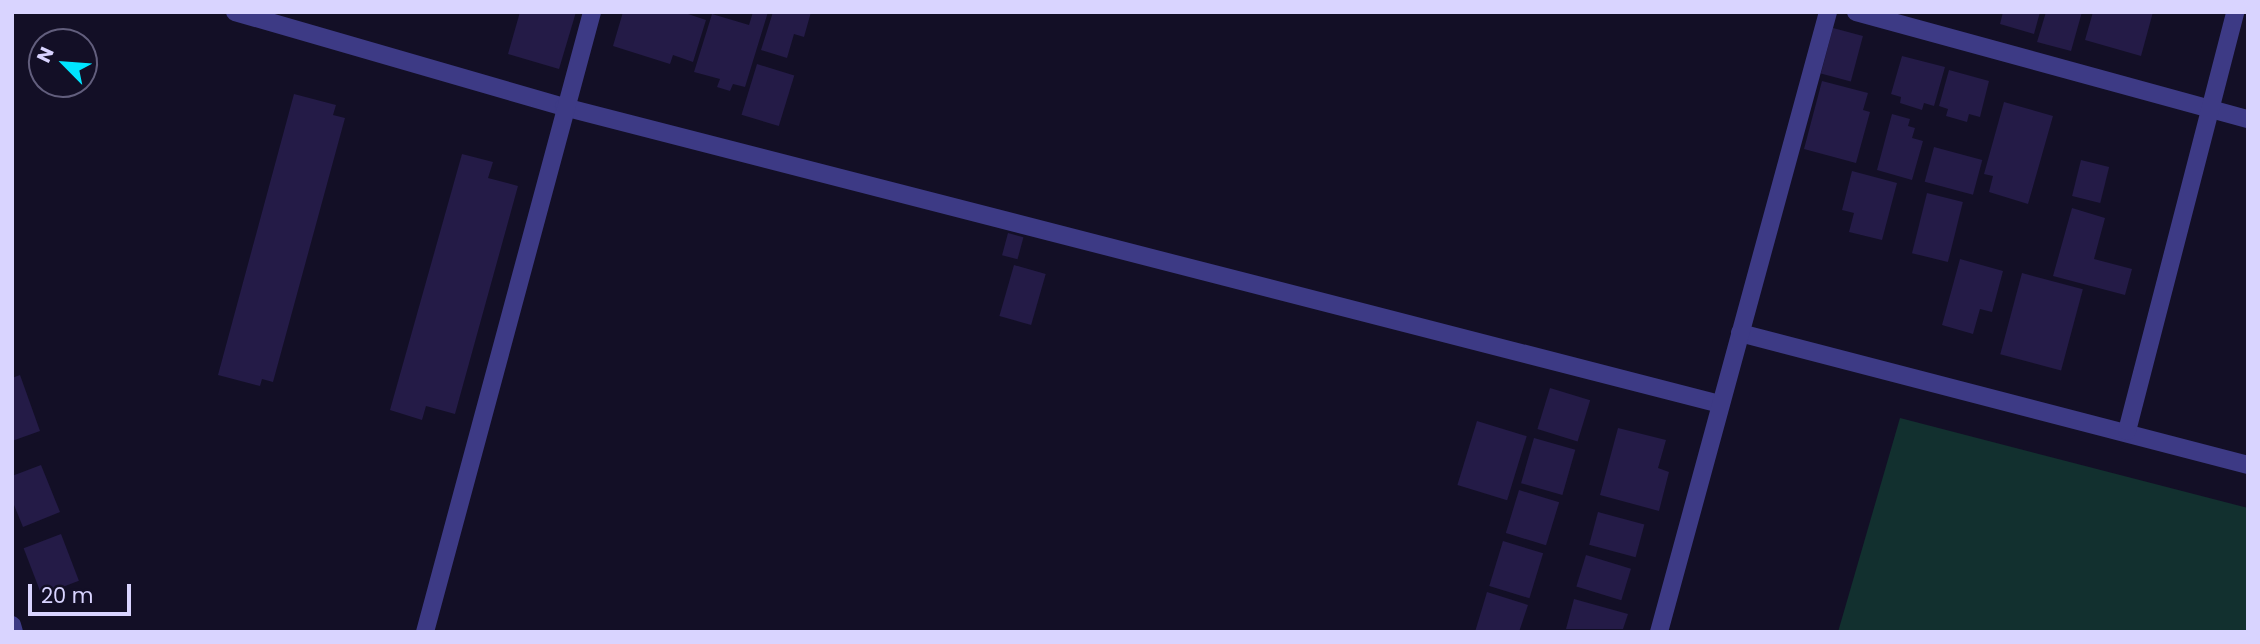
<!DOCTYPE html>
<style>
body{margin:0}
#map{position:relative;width:2260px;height:644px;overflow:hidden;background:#130f26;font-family:Poppins,sans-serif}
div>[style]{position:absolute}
.green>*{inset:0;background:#12302f}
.building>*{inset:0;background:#241b47;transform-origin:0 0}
.minor>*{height:18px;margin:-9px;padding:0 9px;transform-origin:9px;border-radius:9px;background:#3d3a85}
span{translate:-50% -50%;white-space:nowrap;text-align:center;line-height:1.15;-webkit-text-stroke:5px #130f26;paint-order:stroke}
.frame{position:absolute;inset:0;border:14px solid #d9d4ff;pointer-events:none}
.north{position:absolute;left:28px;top:28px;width:70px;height:70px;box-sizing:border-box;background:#130f26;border:2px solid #625e7d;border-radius:50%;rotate:295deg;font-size:19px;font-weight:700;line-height:28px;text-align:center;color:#d9d4ff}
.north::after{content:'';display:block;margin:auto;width:24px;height:32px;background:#00e5ff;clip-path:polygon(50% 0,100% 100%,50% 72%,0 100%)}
.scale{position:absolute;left:28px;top:584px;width:103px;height:32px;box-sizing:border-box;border:4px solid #d9d4ff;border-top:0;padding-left:9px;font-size:21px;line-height:24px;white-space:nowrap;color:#d9d4ff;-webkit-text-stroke:5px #130f26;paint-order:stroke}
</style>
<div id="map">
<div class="green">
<i style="clip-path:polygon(1900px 418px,2248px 508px,2248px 632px,1838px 632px)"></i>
</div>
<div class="building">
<i style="clip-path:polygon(520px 12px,576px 12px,559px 69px,508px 54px)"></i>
<i style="clip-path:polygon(623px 12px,682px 12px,706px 20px,693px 62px,673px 55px,670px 64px,613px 46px)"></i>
<i style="clip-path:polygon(753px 12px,768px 12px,745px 87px,733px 84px,730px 91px,717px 87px,720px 79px,694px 72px,712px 14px,749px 25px)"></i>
<i style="clip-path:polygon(773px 12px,811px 12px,804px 37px,794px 34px,787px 58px,761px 50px)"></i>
<i style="clip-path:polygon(2003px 12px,2040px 12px,2034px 34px,2000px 24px)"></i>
<i style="clip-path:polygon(2046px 12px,2082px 12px,2071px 51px,2037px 42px)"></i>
<i style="clip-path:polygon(2093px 12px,2153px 12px,2141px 56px,2085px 40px)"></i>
<i style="left:1833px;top:28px;width:31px;height:47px;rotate:15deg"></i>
<i style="clip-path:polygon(1902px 56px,1945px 67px,1934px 106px,1924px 103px,1922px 110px,1900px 103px,1901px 97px,1891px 94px)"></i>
<i style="left:757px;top:64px;width:39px;height:53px;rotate:17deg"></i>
<i style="clip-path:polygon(1949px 70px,1989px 81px,1980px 117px,1969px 114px,1967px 122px,1946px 116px,1948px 109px,1939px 106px)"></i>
<i style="clip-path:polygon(1822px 81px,1868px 93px,1863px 110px,1870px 112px,1856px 163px,1804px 149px)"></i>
<i style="clip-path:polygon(294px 94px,336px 105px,333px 115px,345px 118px,273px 382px,262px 379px,260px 386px,218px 375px)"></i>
<i style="clip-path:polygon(2004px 102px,2053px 116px,2028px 204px,1989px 192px,1993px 176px,1984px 174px)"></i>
<i style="clip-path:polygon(1892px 114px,1910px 119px,1908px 126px,1915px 128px,1912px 138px,1923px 141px,1912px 180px,1877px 170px)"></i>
<i style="left:1934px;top:147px;width:50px;height:36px;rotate:15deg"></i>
<i style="clip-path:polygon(462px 154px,493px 162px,488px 178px,518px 186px,455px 414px,426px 406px,422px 420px,390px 410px)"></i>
<i style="left:2081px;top:160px;width:29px;height:37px;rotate:14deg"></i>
<i style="clip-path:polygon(1852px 171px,1897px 183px,1882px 240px,1849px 232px,1854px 213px,1842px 210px)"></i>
<i style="left:1927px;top:193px;width:37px;height:62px;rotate:14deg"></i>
<i style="clip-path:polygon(2072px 208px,2105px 218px,2094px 259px,2132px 269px,2125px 295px,2053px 276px)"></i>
<i style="left:1008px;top:233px;width:16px;height:23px;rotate:15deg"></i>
<i style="clip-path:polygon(1960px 259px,2003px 271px,1992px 312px,1980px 309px,1973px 334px,1942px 325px)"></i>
<i style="left:1014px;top:265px;width:33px;height:53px;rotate:16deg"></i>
<i style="left:2022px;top:273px;width:63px;height:84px;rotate:15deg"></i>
<i style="clip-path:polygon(20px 375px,40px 431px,12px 441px,12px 378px)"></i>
<i style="left:1550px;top:388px;width:42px;height:43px;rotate:17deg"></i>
<i style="left:1477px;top:421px;width:52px;height:67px;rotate:17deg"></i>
<i style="clip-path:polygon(1618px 428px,1666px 440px,1658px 468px,1669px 472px,1659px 511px,1600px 495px)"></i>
<i style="left:1534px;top:438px;width:43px;height:47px;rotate:16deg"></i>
<i style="clip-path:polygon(41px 465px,60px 512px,23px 527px,12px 500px,12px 476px)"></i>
<i style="left:1519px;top:490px;width:42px;height:45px;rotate:17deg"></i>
<i style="left:1598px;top:512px;width:48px;height:34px;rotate:15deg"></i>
<i style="left:61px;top:534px;width:50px;height:40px;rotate:69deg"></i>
<i style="left:1503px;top:541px;width:42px;height:47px;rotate:17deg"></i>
<i style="left:1586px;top:555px;width:47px;height:33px;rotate:17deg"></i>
<i style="clip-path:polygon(1487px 592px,1528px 605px,1519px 632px,1475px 632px)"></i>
<i style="clip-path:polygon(1574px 599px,1628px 614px,1623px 629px,1566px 629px)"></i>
</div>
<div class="minor">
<i style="left:235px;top:12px;width:342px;rotate:16.1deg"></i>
<i style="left:564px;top:107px;width:1194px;rotate:14.41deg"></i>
<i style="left:1856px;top:12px;width:406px;rotate:15.3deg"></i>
<i style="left:1740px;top:333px;width:525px;rotate:14.57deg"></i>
<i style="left:2127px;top:431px;width:433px;rotate:-75.5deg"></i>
<i style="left:12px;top:625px;width:7px;rotate:74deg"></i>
<i style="left:425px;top:632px;width:642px;rotate:-74.92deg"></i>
<i style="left:1659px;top:632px;width:643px;rotate:-74.75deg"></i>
</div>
<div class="frame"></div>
<div class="north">N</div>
<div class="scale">20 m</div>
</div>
